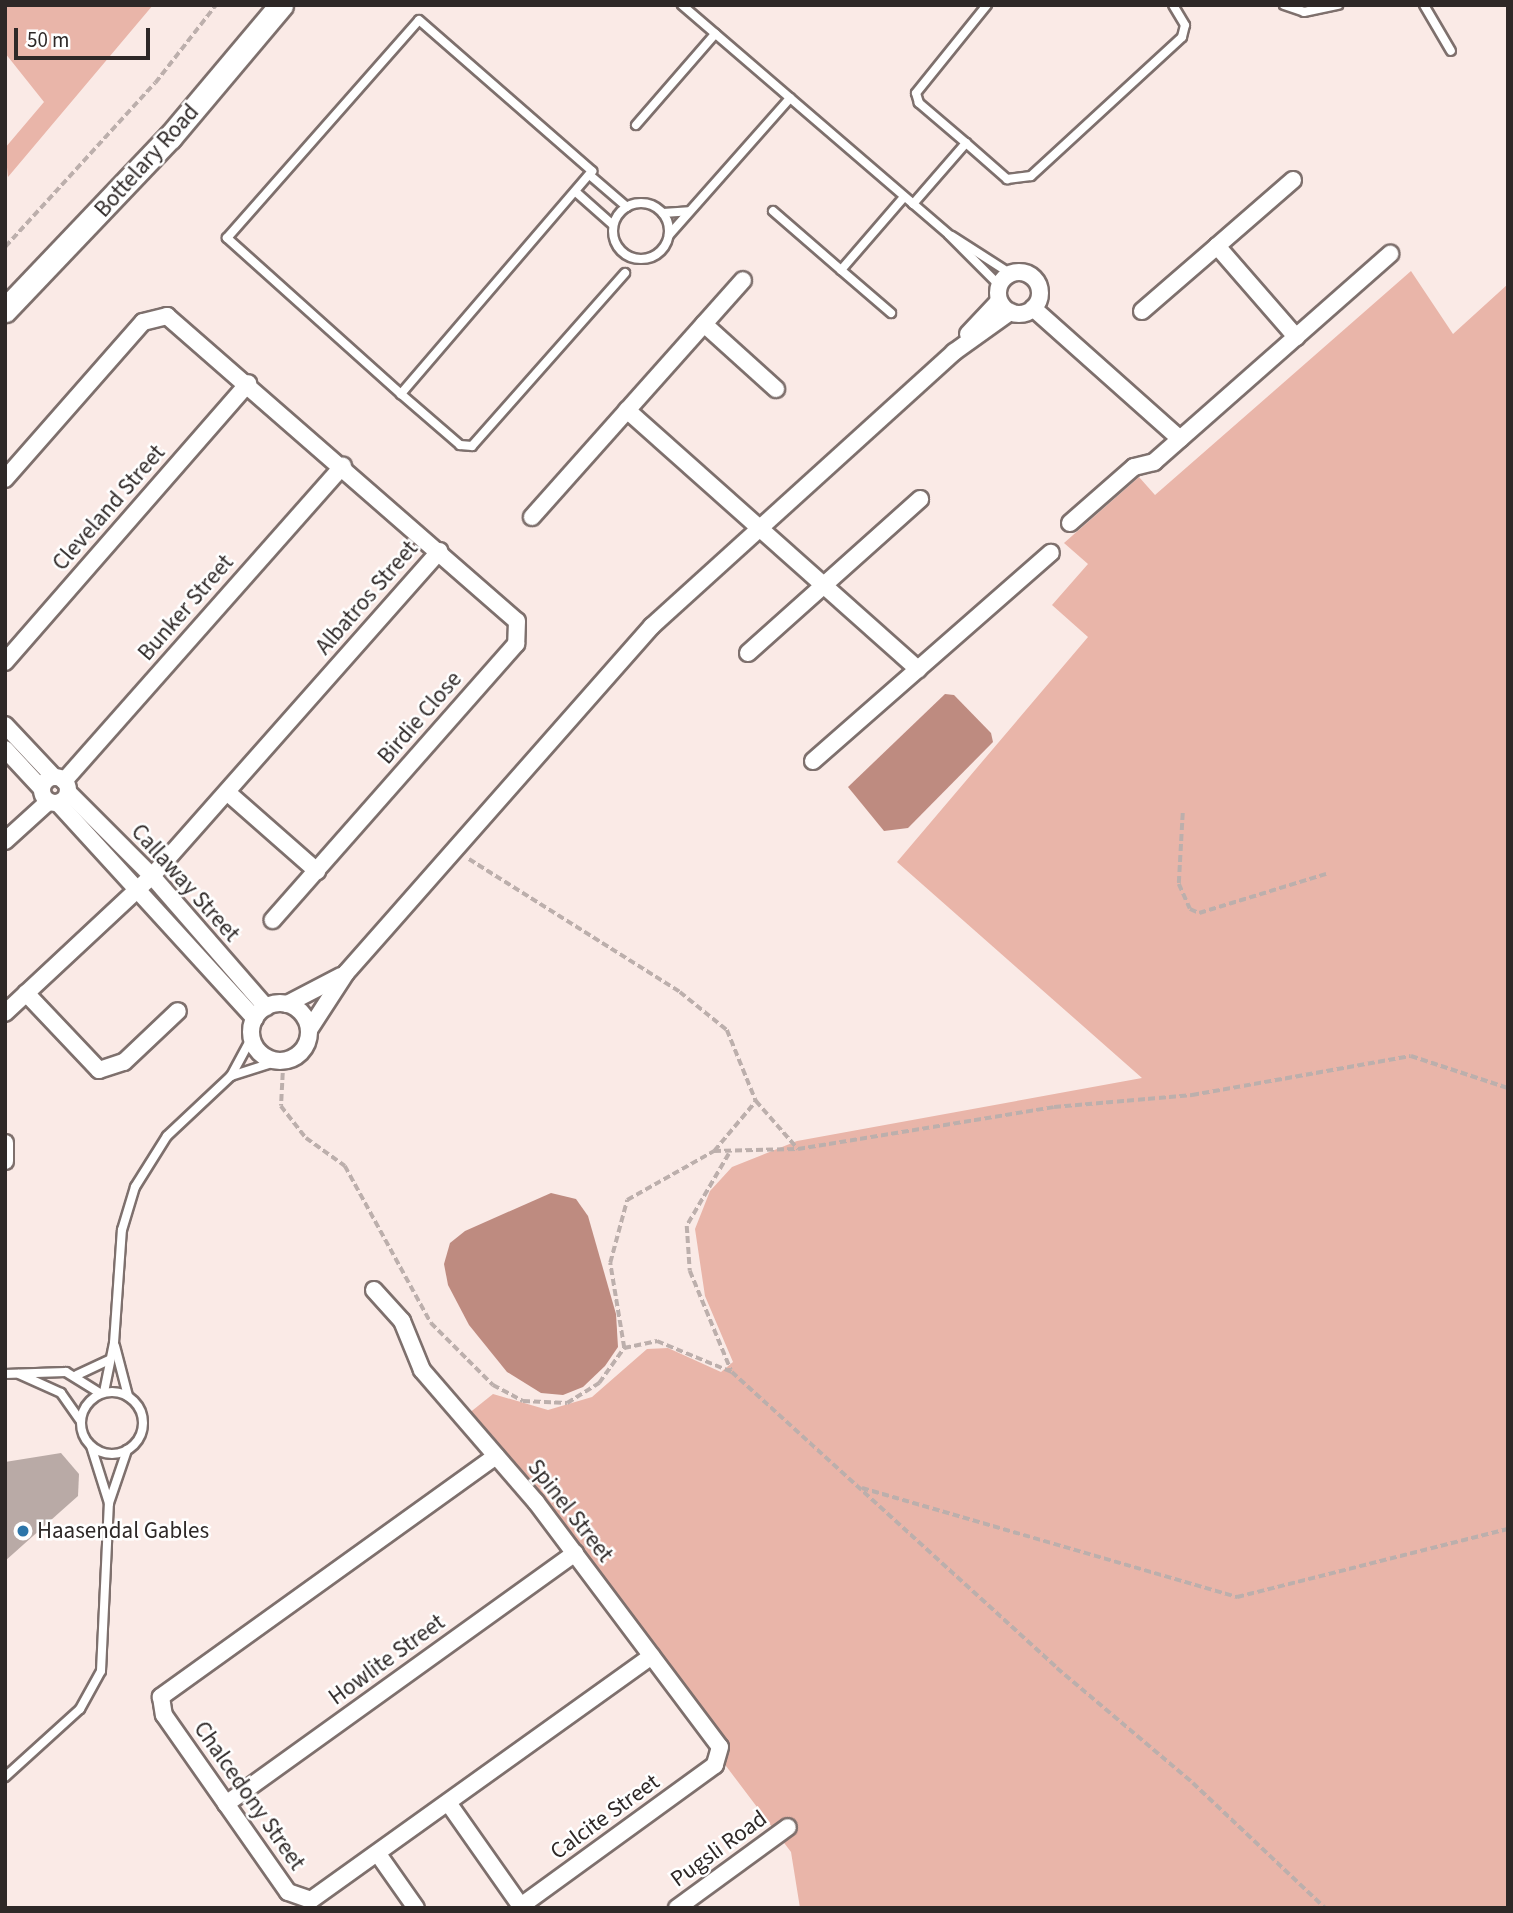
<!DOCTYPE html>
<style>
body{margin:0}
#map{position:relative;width:1513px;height:1913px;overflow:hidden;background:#faeae6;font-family:"Source Sans 3",sans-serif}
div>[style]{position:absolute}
.green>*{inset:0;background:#e9b5a9}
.water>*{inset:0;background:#be8b80}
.building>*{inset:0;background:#b9aaa6}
.path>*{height:3.5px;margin-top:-1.75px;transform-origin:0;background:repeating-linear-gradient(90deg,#bcafac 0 7px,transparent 0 10.5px)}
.roads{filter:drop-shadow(2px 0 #7e706d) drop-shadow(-2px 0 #7e706d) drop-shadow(0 2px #7e706d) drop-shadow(0 -2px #7e706d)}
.service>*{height:8px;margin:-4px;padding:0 4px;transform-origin:4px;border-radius:4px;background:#fff}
.service>.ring{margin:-4px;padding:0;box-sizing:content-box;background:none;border:8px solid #fff;border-radius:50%}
.minor>*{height:16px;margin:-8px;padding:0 8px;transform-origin:8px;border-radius:8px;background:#fff}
.minor>.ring{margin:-8px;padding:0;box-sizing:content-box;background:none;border:16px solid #fff;border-radius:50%}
.secondary>*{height:23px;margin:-11.5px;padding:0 11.5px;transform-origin:11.5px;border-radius:11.5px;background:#fff}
.dots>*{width:19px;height:19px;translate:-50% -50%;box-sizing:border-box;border:4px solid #fff;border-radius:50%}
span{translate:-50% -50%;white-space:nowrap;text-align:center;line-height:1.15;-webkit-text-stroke:5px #fff;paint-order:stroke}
.street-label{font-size:23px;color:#2e2827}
.poi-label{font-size:23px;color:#2e2827}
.left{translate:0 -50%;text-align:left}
.frame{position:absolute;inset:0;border:7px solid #2e2827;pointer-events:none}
.scale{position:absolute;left:14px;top:28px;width:136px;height:32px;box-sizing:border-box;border:4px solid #2e2827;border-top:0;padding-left:9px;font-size:21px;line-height:24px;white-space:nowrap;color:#2e2827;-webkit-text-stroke:5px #fff;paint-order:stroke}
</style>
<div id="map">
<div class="green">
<i style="clip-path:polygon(5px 5px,153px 5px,8px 177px,5px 148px,44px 102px,5px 53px)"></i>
<i style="clip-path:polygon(1411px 271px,1453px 334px,1508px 284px,1508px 1908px,800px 1908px,791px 1852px,463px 1418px,493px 1394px,548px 1410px,592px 1397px,647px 1349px,668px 1348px,721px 1372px,733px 1362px,705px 1296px,695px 1229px,710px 1191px,732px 1167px,797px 1141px,1142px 1078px,897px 862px,1088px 637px,1052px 605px,1088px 564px,1064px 543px,1139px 477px,1155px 495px)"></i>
</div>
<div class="water">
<i style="clip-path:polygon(945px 694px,954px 695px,991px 733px,993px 742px,908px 828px,884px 831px,848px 787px)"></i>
<i style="clip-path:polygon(551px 1193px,576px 1199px,588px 1216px,616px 1314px,618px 1347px,605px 1366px,583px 1387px,563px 1395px,541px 1393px,507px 1372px,469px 1325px,448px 1285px,444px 1264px,450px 1243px,465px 1231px)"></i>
</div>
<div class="building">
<i style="clip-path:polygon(61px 1453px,79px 1474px,78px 1496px,5px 1561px,5px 1462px)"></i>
</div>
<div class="path">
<i style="left:5px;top:247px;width:222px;rotate:-47.6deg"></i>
<i style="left:155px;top:83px;width:99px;rotate:-52deg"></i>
<i style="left:1183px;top:813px;width:71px;rotate:93.2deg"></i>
<i style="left:1179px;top:884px;width:27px;rotate:66deg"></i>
<i style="left:1190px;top:909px;width:10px;rotate:24deg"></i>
<i style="left:1199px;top:913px;width:133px;rotate:-17.1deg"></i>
<i style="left:469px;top:859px;width:249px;rotate:32.2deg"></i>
<i style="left:680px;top:992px;width:60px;rotate:39deg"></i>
<i style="left:727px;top:1030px;width:77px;rotate:67.8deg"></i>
<i style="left:756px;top:1101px;width:64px;rotate:48.8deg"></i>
<i style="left:798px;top:1149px;width:259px;rotate:-9.3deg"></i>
<i style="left:1054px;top:1107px;width:139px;rotate:-5deg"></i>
<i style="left:1192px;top:1095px;width:222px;rotate:-10.1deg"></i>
<i style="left:1411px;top:1056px;width:102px;rotate:18.3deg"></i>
<i style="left:283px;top:1073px;width:33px;rotate:93deg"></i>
<i style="left:281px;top:1106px;width:41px;rotate:52deg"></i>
<i style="left:306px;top:1138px;width:48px;rotate:35.7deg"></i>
<i style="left:345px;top:1166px;width:179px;rotate:61.3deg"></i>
<i style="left:431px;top:1323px;width:88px;rotate:45deg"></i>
<i style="left:493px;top:1385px;width:34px;rotate:28deg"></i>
<i style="left:523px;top:1401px;width:44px;rotate:2.6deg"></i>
<i style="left:567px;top:1403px;width:38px;rotate:-32deg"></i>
<i style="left:599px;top:1383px;width:43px;rotate:-54.5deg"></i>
<i style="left:624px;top:1348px;width:34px;rotate:-12deg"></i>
<i style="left:657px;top:1341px;width:81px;rotate:22.5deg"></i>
<i style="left:732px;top:1372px;width:440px;rotate:42.3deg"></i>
<i style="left:1057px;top:1668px;width:178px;rotate:40.2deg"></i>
<i style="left:1193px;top:1783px;width:182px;rotate:43.4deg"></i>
<i style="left:714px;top:1151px;width:84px;rotate:-1.4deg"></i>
<i style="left:729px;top:1154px;width:83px;rotate:120.3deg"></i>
<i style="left:687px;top:1226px;width:45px;rotate:86.2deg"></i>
<i style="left:690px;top:1271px;width:107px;rotate:67.5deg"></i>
<i style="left:624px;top:1348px;width:86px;rotate:-99.4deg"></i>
<i style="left:610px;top:1263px;width:65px;rotate:-74.9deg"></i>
<i style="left:627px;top:1200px;width:100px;rotate:-29.4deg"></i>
<i style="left:714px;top:1151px;width:65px;rotate:-50deg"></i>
<i style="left:862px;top:1488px;width:391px;rotate:16.2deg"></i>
<i style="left:1237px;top:1597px;width:279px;rotate:-14.1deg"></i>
</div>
<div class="roads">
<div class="service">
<i style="left:682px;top:5px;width:352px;rotate:40.7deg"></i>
<i style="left:949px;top:235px;width:71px;rotate:45deg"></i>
<i style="left:1284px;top:5px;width:21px;rotate:19deg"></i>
<i style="left:1304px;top:12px;width:35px;rotate:-12deg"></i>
<i style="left:1424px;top:5px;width:53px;rotate:59.6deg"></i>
<i style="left:419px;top:20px;width:230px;rotate:41.1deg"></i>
<i style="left:592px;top:171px;width:294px;rotate:130.6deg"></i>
<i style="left:401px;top:394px;width:234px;rotate:-138.1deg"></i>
<i style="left:227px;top:238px;width:290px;rotate:-48.6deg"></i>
<i style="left:636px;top:125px;width:121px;rotate:-49deg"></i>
<i style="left:966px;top:143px;width:62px;rotate:-139.6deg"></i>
<i style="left:919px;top:103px;width:10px;rotate:-107deg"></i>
<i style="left:916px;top:93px;width:113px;rotate:-51.1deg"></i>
<i style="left:592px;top:177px;width:46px;rotate:40.6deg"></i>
<i style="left:577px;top:193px;width:48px;rotate:41.6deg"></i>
<i class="ring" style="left:613px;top:203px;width:48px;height:48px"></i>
<i style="left:913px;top:204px;width:81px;rotate:-49deg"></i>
<i style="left:966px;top:143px;width:55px;rotate:41.3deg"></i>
<i style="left:1007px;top:179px;width:24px;rotate:-7deg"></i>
<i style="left:1031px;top:176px;width:205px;rotate:-42.6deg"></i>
<i style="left:1182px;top:37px;width:12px;rotate:-76deg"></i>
<i style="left:1185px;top:25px;width:23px;rotate:-121deg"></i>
<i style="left:773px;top:211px;width:90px;rotate:40.9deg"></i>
<i style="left:841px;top:270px;width:96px;rotate:-49.2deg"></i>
<i style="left:663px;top:213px;width:26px;rotate:-4deg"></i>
<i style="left:669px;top:235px;width:183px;rotate:-48.5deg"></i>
<i style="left:952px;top:236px;width:70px;rotate:32.8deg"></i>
<i style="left:841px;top:270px;width:66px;rotate:40.7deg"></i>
<i style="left:401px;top:394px;width:78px;rotate:40.8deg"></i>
<i style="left:460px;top:445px;width:12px;rotate:5deg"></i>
<i style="left:472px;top:446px;width:231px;rotate:-48.5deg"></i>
<i style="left:231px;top:1076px;width:49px;rotate:-17.7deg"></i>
<i style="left:115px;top:1346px;width:52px;rotate:75.4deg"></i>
<i style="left:5px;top:1374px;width:61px;rotate:-1.9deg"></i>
<i style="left:66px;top:1372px;width:40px;rotate:32deg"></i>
<i style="left:19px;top:1374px;width:46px;rotate:24.3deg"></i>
<i style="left:61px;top:1393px;width:33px;rotate:55deg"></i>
<i style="left:77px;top:1375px;width:35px;rotate:-25deg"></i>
<i class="ring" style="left:81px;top:1392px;width:54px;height:54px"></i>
<i style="left:104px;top:1392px;width:50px;rotate:-78.5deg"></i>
<i style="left:114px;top:1343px;width:113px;rotate:-86deg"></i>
<i style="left:122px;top:1230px;width:45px;rotate:-73.2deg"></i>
<i style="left:135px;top:1187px;width:60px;rotate:-57.9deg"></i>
<i style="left:167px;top:1136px;width:88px;rotate:-43.2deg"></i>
<i style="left:231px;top:1076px;width:44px;rotate:-61.7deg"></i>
<i style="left:91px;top:1446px;width:60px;rotate:72.5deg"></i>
<i style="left:5px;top:1777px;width:101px;rotate:-42.2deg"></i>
<i style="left:80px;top:1709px;width:43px;rotate:-61.1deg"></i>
<i style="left:101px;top:1671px;width:168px;rotate:-87.3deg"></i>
<i style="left:109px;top:1503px;width:56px;rotate:-71.2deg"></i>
</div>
<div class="minor">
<i style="left:1293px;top:180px;width:101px;rotate:139deg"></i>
<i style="left:1217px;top:246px;width:121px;rotate:49deg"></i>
<i class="ring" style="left:998px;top:272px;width:26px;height:26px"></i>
<i style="left:1033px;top:308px;width:197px;rotate:41.7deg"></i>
<i style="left:1142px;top:311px;width:99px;rotate:-40.9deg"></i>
<i style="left:704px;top:324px;width:97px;rotate:42.1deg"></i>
<i style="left:968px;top:334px;width:45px;rotate:-46.8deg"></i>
<i style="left:627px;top:410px;width:390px;rotate:41.7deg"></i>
<i style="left:5px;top:479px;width:209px;rotate:-48.7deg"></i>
<i style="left:143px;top:322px;width:25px;rotate:-14deg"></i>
<i style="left:167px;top:316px;width:464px;rotate:41.1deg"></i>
<i style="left:517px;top:621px;width:23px;rotate:92deg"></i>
<i style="left:516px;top:644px;width:368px;rotate:131.4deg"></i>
<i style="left:532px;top:517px;width:317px;rotate:-48.3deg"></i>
<i style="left:1070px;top:523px;width:85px;rotate:-41.2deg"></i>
<i style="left:1134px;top:467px;width:21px;rotate:-14deg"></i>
<i style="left:1154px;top:462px;width:315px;rotate:-41.4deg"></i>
<i style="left:748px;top:653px;width:231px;rotate:-41.8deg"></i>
<i style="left:5px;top:662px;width:370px;rotate:-48.9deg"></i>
<i style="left:5px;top:725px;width:71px;rotate:46.7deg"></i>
<i style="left:5px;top:749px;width:54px;rotate:47.2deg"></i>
<i style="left:813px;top:761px;width:316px;rotate:-41.2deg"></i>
<i class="ring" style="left:42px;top:777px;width:10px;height:10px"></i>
<i style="left:64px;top:781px;width:421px;rotate:-48.5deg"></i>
<i style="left:68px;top:792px;width:119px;rotate:45deg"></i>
<i style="left:152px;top:876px;width:174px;rotate:49deg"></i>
<i style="left:227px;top:792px;width:120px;rotate:41.3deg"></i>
<i style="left:58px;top:803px;width:292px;rotate:47.6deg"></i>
<i style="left:5px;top:841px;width:58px;rotate:-42.2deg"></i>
<i style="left:26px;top:993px;width:106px;rotate:46.5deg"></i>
<i style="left:99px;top:1070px;width:26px;rotate:-18deg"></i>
<i style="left:124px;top:1062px;width:74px;rotate:-43.4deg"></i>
<i class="ring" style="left:251px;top:1003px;width:42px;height:42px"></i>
<i style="left:287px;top:1004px;width:61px;rotate:-27.4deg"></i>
<i style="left:5px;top:1013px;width:201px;rotate:-43deg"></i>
<i style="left:152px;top:876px;width:434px;rotate:-48.5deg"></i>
<i style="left:309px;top:1030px;width:68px;rotate:-57deg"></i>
<i style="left:346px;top:973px;width:463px;rotate:-48.6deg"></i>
<i style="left:652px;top:626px;width:408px;rotate:-42.2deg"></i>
<i style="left:954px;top:352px;width:69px;rotate:-35.5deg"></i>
<i style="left:5px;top:1143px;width:18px;rotate:90deg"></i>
<i style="left:374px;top:1290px;width:42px;rotate:47.9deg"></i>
<i style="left:402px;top:1321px;width:53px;rotate:67.8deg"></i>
<i style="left:422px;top:1370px;width:174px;rotate:49.2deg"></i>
<i style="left:536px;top:1502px;width:306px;rotate:53.1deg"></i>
<i style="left:720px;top:1747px;width:19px;rotate:106deg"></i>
<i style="left:715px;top:1765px;width:240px;rotate:144deg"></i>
<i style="left:496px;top:1456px;width:413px;rotate:144.3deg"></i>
<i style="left:161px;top:1697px;width:18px;rotate:81deg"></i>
<i style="left:164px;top:1715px;width:216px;rotate:55deg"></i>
<i style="left:288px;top:1892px;width:24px;rotate:19deg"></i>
<i style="left:311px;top:1900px;width:419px;rotate:-35.6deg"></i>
<i style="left:226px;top:1804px;width:430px;rotate:-35.7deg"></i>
<i style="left:449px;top:1804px;width:127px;rotate:54.9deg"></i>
<i style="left:378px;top:1854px;width:66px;rotate:54.9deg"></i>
<i style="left:677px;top:1908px;width:137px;rotate:-36.1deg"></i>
</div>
<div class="secondary">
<i style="left:5px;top:310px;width:239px;rotate:-46.4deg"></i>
<i style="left:170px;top:137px;width:172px;rotate:-49.9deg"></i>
</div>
</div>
<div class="dots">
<i style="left:23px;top:1531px;background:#2c75a9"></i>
</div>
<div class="street-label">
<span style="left:147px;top:161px;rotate:-48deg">Bottelary Road</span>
<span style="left:109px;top:508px;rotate:-49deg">Cleveland Street</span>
<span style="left:367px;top:598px;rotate:-49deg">Albatros Street</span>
<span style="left:186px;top:608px;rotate:-49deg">Bunker Street</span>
<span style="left:420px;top:718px;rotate:-49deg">Birdie Close</span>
<span style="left:185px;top:883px;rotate:48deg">Callaway Street</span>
<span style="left:570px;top:1511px;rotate:52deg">Spinel Street</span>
<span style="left:387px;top:1660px;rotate:-36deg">Howlite Street</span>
<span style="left:249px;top:1796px;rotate:55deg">Chalcedony Street</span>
<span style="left:605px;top:1817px;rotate:-36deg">Calcite Street</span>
<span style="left:719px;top:1849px;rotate:-36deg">Pugsli Road</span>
</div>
<div class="poi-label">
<span class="left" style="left:37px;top:1531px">Haasendal Gables</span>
</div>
<div class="frame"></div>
<div class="scale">50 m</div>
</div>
